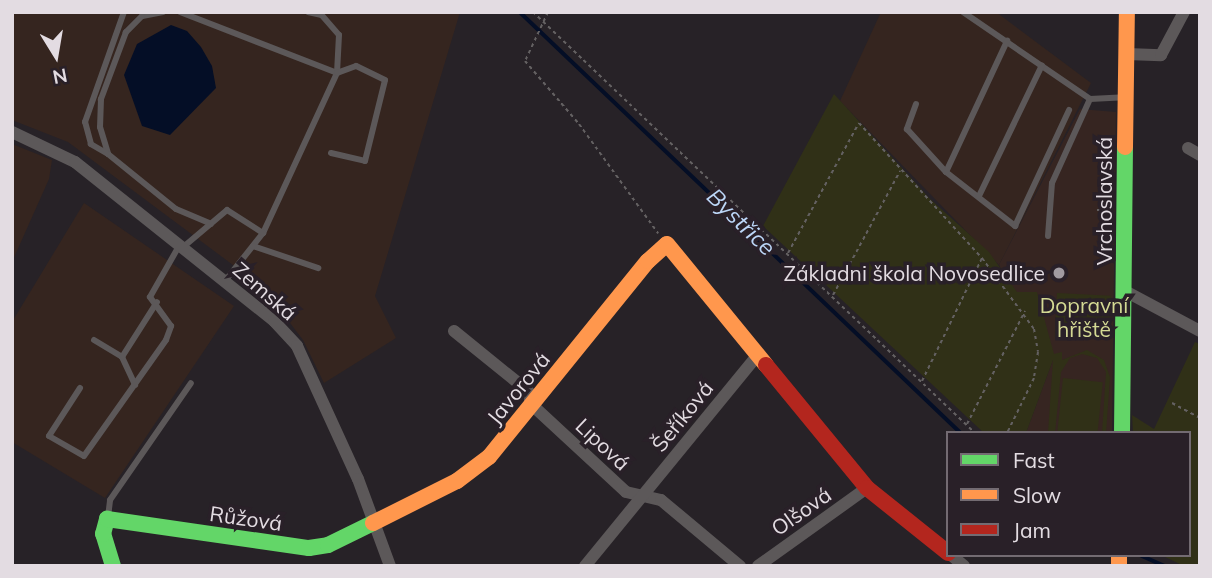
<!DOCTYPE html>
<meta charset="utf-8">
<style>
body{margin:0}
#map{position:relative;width:1212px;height:578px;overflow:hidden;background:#272227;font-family:Mulish,sans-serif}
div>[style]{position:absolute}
.industrial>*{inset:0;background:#35251f}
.education>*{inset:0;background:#362521}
.green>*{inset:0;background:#303017;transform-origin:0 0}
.water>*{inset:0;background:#040e26}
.stream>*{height:3.5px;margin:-1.75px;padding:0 1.75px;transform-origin:1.75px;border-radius:1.75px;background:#040e26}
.path>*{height:2px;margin-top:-1px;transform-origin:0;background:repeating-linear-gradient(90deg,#646162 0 3.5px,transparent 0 7px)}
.lane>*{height:6px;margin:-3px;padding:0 3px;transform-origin:3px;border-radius:3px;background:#5c5859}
.street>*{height:12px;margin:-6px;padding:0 6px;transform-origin:6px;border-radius:6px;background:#5c5859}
.fast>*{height:16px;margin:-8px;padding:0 8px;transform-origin:8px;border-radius:8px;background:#63d668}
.slow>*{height:16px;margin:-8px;padding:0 8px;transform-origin:8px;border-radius:8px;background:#ff974d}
.jam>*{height:16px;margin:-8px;padding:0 8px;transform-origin:8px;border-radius:8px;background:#b3261e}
.dots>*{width:19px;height:19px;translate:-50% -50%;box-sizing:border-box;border:4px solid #292028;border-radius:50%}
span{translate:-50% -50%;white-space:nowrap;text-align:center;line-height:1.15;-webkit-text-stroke:7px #292028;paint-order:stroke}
.street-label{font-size:21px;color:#e3dce2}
.poi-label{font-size:21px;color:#e3dce2}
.right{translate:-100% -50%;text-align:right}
.park-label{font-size:21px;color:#d4d994}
.water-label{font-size:23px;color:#bcd6f7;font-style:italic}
.frame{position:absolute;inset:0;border:14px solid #e3dce2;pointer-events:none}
.legend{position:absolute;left:946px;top:431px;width:245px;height:126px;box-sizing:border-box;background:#292028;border:2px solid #736b72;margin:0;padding:9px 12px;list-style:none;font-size:21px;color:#e3dce2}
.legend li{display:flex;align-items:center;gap:14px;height:35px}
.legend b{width:35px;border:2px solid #736b72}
.north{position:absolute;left:21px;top:21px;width:70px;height:70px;-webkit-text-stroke:5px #292028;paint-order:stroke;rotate:169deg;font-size:19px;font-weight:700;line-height:28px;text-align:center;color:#e3dce2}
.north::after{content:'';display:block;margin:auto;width:24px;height:32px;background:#e3dce2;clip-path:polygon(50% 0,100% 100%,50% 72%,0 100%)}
</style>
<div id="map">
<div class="industrial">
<i style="clip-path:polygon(12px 12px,460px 12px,375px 296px,396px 338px,324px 383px,303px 340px,284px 315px,241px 283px,241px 271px,68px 142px,12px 120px)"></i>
<i style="clip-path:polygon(881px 12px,996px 12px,1091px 83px,999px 265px,840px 101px)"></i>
<i style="clip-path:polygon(12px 144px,52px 160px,49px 179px,12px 262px)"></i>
<i style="clip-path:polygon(84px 203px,234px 306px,105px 498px,12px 442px,12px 322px)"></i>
</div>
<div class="education">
<i style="clip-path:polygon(1080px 109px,1116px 112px,1112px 433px,1026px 433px,1054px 357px,999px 265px)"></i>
</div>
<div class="green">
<i style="clip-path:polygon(834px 94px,930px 199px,989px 252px,1017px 292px,1037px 292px,1054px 354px,1062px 352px,1062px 360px,1087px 350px,1104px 360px,1110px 377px,1106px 433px,1102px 433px,1106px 372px,1097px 358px,1082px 354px,1070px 358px,1061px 372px,1055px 433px,1048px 433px,1053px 360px,1026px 433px,984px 433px,763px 226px)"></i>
<i style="left:1057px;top:293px;width:54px;height:44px;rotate:3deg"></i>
<i style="clip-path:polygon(1195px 342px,1200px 344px,1200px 566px,1184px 566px,1161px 555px,1189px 555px,1189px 433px,1133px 433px,1132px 415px,1154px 429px)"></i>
<i style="left:1063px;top:378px;width:40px;height:55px;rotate:6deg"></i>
</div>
<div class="water">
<i style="clip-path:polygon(171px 25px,187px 31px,201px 47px,212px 66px,216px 88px,170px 135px,142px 126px,124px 75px,137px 44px)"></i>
</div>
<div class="stream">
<i style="left:520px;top:12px;width:610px;rotate:43.67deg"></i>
<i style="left:1140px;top:555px;width:27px;rotate:24deg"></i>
</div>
<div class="path">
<i style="left:533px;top:12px;width:610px;rotate:43.61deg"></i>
<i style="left:548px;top:12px;width:54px;rotate:115.1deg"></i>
<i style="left:525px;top:61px;width:83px;rotate:49.4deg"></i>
<i style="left:579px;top:124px;width:135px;rotate:54.1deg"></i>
<i style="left:1097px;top:210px;width:15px"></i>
<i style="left:788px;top:253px;width:148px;rotate:-61.4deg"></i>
<i style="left:859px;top:123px;width:183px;rotate:47.7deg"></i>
<i style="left:982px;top:258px;width:88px;rotate:53.8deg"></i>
<i style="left:1034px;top:329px;width:23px;rotate:80deg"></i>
<i style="left:1038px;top:352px;width:26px;rotate:99deg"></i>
<i style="left:1034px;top:378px;width:61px;rotate:116.1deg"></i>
<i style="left:833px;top:295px;width:141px;rotate:-61.6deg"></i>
<i style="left:922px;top:381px;width:137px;rotate:-64deg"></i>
<i style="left:1172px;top:403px;width:32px;rotate:28deg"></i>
<i style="left:967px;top:424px;width:127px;rotate:-62.8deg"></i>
</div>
<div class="lane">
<i style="left:163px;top:12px;width:21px;rotate:169deg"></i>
<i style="left:142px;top:16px;width:23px;rotate:135deg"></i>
<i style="left:126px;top:32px;width:72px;rotate:110.5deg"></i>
<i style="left:101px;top:99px;width:28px;rotate:92deg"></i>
<i style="left:100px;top:127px;width:28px;rotate:73deg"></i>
<i style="left:108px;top:154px;width:87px;rotate:39deg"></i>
<i style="left:176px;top:209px;width:38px;rotate:23deg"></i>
<i style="left:180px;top:12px;width:168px;rotate:21.2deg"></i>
<i style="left:337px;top:73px;width:176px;rotate:114.8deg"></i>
<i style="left:263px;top:233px;width:61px;rotate:128.4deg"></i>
<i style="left:308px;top:12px;width:13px;rotate:13deg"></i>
<i style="left:319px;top:12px;width:30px;rotate:49deg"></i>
<i style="left:339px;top:35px;width:38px;rotate:93deg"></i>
<i style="left:963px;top:12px;width:154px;rotate:34.4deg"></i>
<i style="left:916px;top:104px;width:27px;rotate:110deg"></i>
<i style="left:907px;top:129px;width:58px;rotate:47.8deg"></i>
<i style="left:946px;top:172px;width:88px;rotate:38deg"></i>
<i style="left:1015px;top:226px;width:128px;rotate:-65deg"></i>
<i style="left:331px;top:153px;width:35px;rotate:13deg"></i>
<i style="left:365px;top:161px;width:83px;rotate:-76.1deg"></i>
<i style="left:385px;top:80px;width:32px;rotate:-154deg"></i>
<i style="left:356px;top:66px;width:20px;rotate:160deg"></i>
<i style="left:108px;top:154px;width:20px;rotate:-150deg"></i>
<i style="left:91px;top:144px;width:23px;rotate:-105deg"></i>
<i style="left:85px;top:122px;width:117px;rotate:-70.5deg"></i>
<i style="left:946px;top:172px;width:145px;rotate:-65deg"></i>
<i style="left:979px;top:196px;width:145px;rotate:-64.3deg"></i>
<i style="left:1048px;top:236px;width:53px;rotate:-85.7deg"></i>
<i style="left:1052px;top:183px;width:92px;rotate:-65.7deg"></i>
<i style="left:1090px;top:99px;width:34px;rotate:-3deg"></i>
<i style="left:253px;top:246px;width:69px;rotate:18.7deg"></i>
<i style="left:182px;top:248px;width:59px;rotate:-40.2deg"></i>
<i style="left:227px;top:210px;width:43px;rotate:32.6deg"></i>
<i style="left:94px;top:340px;width:33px;rotate:31deg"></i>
<i style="left:122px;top:357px;width:31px;rotate:65deg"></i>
<i style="left:122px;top:357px;width:65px;rotate:-57.5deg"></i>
<i style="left:80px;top:388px;width:57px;rotate:122.9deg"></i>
<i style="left:49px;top:436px;width:40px;rotate:29.7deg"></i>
<i style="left:84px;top:456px;width:142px;rotate:-54.7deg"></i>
<i style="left:166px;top:340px;width:15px;rotate:-70deg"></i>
<i style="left:171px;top:326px;width:36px;rotate:-126deg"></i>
<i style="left:150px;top:297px;width:59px;rotate:-60.4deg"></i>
<i style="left:108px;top:517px;width:17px;rotate:-83deg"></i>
<i style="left:110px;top:500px;width:142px;rotate:-55.3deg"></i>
</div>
<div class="street">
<i style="left:1127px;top:54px;width:34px;rotate:2deg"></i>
<i style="left:1161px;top:55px;width:49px;rotate:-61.9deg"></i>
<i style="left:12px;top:132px;width:70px;rotate:25.5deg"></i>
<i style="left:75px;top:162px;width:255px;rotate:38.6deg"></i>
<i style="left:274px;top:321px;width:34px;rotate:47deg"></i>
<i style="left:297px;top:346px;width:146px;rotate:65.4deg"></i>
<i style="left:358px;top:479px;width:93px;rotate:69.8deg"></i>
<i style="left:1188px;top:148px;width:14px;rotate:30deg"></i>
<i style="left:1125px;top:291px;width:85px;rotate:28.1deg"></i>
<i style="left:454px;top:331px;width:95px;rotate:39deg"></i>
<i style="left:528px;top:391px;width:13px;rotate:77deg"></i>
<i style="left:531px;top:404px;width:129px;rotate:42.8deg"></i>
<i style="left:626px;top:492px;width:36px;rotate:13deg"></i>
<i style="left:661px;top:500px;width:103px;rotate:39.9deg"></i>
<i style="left:951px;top:555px;width:17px;rotate:40deg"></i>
<i style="left:585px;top:566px;width:270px;rotate:-50.7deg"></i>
<i style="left:758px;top:566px;width:134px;rotate:-35.6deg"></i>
</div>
<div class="fast">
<i style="left:1122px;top:433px;width:286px;rotate:-89.4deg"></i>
<i style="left:113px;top:566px;width:34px;rotate:-107deg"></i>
<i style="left:103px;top:534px;width:16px;rotate:-75deg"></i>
<i style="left:107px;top:519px;width:204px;rotate:8.2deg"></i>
<i style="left:309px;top:548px;width:19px;rotate:-9deg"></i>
<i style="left:328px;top:545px;width:50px;rotate:-26.1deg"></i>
</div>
<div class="slow">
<i style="left:1125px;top:147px;width:135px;rotate:-89.2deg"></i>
<i style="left:373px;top:523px;width:94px;rotate:-26.6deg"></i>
<i style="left:457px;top:481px;width:40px;rotate:-37deg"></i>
<i style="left:489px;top:457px;width:252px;rotate:-51deg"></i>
<i style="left:648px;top:261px;width:25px;rotate:-42deg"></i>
<i style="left:667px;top:244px;width:156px;rotate:50.7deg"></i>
<i style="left:1119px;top:555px;width:11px;rotate:90deg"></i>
</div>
<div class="jam">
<i style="left:766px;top:365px;width:159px;rotate:50.6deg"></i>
<i style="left:867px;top:488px;width:104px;rotate:38.7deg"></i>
</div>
<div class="dots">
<i style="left:1059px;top:273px;background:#a19ba1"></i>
</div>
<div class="street-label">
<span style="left:1104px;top:201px;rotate:-90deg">Vrchoslavská</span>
<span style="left:265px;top:291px;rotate:41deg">Zemská</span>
<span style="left:518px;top:388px;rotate:-51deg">Javorová</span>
<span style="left:682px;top:416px;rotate:-51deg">Šeříková</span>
<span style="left:603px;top:444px;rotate:43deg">Lipová</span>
<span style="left:801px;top:511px;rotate:-35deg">Olšová</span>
<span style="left:246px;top:518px;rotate:8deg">Růžová</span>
</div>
<div class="poi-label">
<span class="right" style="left:1045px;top:273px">Základni škola Novosedlice</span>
</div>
<div class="park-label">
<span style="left:1084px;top:317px">Dopravní<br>hřiště</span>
</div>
<div class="water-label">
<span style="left:741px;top:222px;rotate:44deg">Bystřice</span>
</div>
<div class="frame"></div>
<ul class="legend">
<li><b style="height:9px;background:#63d668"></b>Fast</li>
<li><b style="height:9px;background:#ff974d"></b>Slow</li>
<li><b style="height:9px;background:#b3261e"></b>Jam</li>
</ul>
<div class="north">N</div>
</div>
